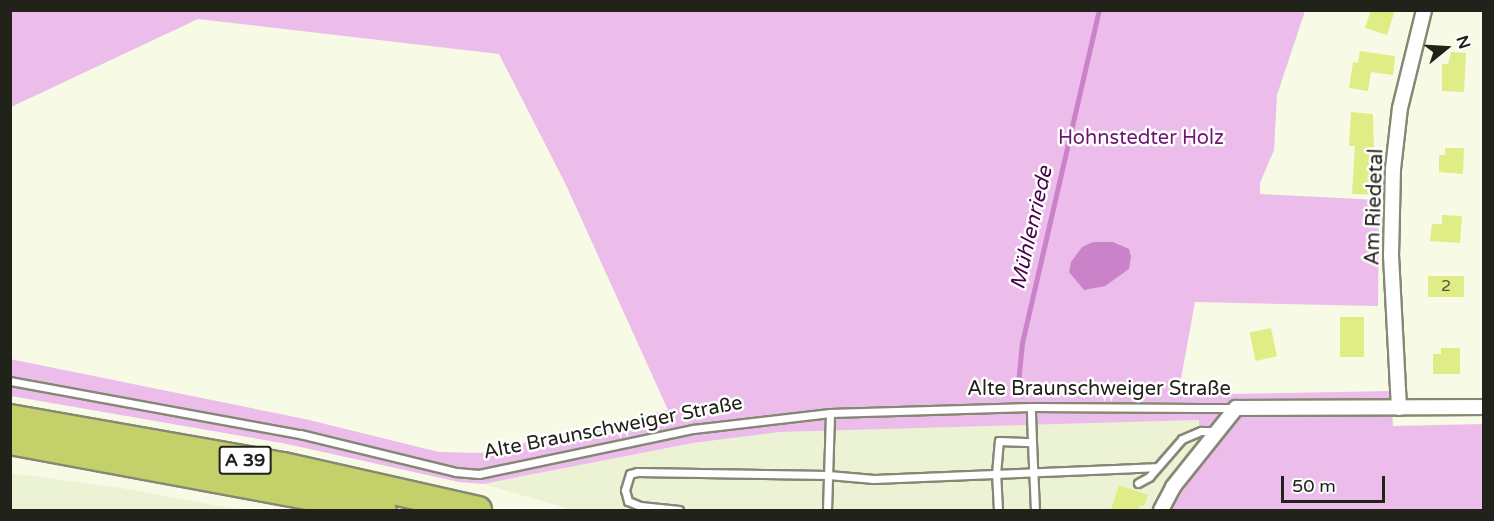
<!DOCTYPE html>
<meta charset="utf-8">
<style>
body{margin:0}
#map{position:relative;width:1494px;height:521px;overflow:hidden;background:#f7fbe5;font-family:"Varela Round",sans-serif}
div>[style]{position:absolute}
.built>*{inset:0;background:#ecf2d4}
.green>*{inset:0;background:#ecbdeb}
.water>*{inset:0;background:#ca82c9}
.stream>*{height:4.5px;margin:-2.25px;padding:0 2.25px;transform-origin:2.25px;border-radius:2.25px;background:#ca82c9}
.building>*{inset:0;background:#e0ed86;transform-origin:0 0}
.roads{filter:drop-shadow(2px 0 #858874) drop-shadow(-2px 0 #858874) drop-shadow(0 2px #858874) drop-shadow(0 -2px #858874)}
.lane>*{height:7px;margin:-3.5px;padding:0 3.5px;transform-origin:3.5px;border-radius:3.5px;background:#fff}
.street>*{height:14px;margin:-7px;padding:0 7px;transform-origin:7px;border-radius:7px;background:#fff}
.highway>*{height:26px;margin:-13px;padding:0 13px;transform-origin:13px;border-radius:13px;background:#c4d06a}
span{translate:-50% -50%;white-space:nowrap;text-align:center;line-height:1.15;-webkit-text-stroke:5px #fff;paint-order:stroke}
.number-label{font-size:16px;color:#515535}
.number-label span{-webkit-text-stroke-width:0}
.shield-label span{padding:2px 4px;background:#fff;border:2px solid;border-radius:4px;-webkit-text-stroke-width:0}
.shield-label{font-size:18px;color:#21221a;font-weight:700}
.park-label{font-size:20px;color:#6e1770}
.street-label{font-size:20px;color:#21221a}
.water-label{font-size:21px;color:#48044a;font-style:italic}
.frame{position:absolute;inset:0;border:12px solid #21221a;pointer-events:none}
.north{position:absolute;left:1416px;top:18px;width:60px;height:60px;-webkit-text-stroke:4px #fff;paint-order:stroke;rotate:72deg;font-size:16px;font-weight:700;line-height:24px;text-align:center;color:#21221a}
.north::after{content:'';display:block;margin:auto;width:21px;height:27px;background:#21221a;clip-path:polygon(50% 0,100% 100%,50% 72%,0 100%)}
.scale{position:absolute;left:1281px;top:476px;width:104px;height:27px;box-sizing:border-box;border:3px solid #21221a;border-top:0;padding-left:8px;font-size:18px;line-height:21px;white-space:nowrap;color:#21221a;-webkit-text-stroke:4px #fff;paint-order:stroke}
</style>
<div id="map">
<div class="built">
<i style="clip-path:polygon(1199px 420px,1200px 439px,1164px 485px,1150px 510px,573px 510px,483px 484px,693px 443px,780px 432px)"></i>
<i style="clip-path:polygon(11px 473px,121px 488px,242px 510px,11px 510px)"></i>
</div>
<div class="green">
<i style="clip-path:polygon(11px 11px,1305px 11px,1277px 95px,1274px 150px,1260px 183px,1260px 194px,1379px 200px,1378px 306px,1195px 302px,1178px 395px,1391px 391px,1393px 426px,1483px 424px,1483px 510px,1150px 510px,1164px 485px,1200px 439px,1199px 420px,780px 432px,693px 443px,483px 484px,459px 482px,282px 443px,11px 396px,10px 359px,305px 419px,439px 452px,481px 453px,668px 410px,566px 185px,499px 54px,198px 19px,11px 107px)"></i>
</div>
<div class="water">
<i style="clip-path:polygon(1093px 242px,1113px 242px,1129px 249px,1131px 257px,1129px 269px,1105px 286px,1084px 290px,1069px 272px,1071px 262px,1082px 247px)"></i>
</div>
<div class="stream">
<i style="left:1018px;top:383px;width:40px;rotate:-84.3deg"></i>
<i style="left:1022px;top:343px;width:342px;rotate:-77deg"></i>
</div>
<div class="building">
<i style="clip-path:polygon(1371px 10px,1395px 10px,1387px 35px,1365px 28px)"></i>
<i style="clip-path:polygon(1360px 51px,1395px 56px,1393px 75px,1371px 72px,1368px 91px,1349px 88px,1353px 62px,1358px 63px)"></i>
<i style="clip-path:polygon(1451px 52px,1466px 53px,1464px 92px,1442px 91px,1442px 64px,1448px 64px)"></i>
<i style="clip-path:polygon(1351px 112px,1373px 114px,1374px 154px,1381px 154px,1380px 195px,1352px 194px,1355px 146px,1349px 146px)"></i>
<i style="clip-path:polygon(1445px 148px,1464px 148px,1463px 174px,1439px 172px,1439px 155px,1445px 155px)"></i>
<i style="clip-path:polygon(1442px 215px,1462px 216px,1460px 243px,1430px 241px,1432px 224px,1442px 224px)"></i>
<i style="left:1428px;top:276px;width:36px;height:21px"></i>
<i style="left:1340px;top:317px;width:24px;height:40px"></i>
<i style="left:1271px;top:328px;width:29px;height:22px;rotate:78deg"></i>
<i style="clip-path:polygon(1441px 348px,1460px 348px,1460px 374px,1433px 374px,1433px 354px,1441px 354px)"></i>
<i style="clip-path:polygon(1119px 485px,1148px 495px,1144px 506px,1140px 505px,1138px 510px,1111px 510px)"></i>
</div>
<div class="roads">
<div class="lane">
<i style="left:10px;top:381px;width:295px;rotate:10.4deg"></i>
<i style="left:300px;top:434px;width:161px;rotate:13.7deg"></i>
<i style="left:456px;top:472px;width:23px;rotate:5deg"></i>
<i style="left:479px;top:474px;width:219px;rotate:-11.9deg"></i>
<i style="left:693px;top:429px;width:138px;rotate:-6.7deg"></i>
<i style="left:830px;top:413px;width:201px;rotate:-1.7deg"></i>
<i style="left:1031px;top:407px;width:204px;rotate:0.3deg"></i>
<i style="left:1032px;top:442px;width:68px;rotate:87.5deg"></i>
<i style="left:1138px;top:483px;width:13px;rotate:-29deg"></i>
<i style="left:1149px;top:477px;width:50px;rotate:-49deg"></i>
<i style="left:1182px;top:439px;width:21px;rotate:-23deg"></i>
<i style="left:1201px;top:431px;width:16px"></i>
<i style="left:679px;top:510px;width:39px;rotate:-174deg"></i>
<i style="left:640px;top:506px;width:13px;rotate:-157deg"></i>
<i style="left:628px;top:501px;width:11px;rotate:-105deg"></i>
<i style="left:625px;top:490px;width:17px;rotate:-73deg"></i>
<i style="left:630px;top:474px;width:7px;rotate:-16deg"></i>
<i style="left:637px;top:472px;width:191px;rotate:0.9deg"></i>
<i style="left:828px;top:475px;width:46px;rotate:5deg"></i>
<i style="left:874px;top:479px;width:281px;rotate:-2.4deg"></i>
<i style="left:827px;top:510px;width:97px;rotate:-88.2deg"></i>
<i style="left:998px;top:510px;width:36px;rotate:-93deg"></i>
<i style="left:996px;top:474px;width:33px;rotate:-85deg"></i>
<i style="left:999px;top:441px;width:33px;rotate:2deg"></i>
<i style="left:1032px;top:442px;width:35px;rotate:-92deg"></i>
</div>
<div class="street">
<i style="left:1399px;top:408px;width:152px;rotate:-93deg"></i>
<i style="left:1391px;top:256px;width:87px;rotate:-88.7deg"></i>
<i style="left:1393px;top:169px;width:61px;rotate:-83.5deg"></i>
<i style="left:1400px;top:108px;width:101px;rotate:-76.2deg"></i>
<i style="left:1161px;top:510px;width:26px;rotate:-62deg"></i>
<i style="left:1173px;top:487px;width:101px;rotate:-51.4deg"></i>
<i style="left:1236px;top:408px;width:248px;rotate:-0.2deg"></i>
</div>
<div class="highway">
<i style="left:10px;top:418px;width:277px;rotate:10deg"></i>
<i style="left:283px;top:466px;width:200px;rotate:12.7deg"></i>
<i style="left:10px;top:441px;width:379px;rotate:10.5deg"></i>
</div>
</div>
<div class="number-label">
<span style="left:1446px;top:286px">2</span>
</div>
<div class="shield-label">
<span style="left:245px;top:460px">A 39</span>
</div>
<div class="park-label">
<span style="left:1141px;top:138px">Hohnstedter Holz</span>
</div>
<div class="street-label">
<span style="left:1375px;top:207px;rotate:-88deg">Am Riedetal</span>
<span style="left:1099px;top:389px">Alte Braunschweiger Straße</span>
<span style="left:613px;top:428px;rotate:-11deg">Alte Braunschweiger Straße</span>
</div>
<div class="water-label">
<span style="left:1032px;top:228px;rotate:-77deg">Mühlenriede</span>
</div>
<div class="frame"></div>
<div class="north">N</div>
<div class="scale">50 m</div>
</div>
